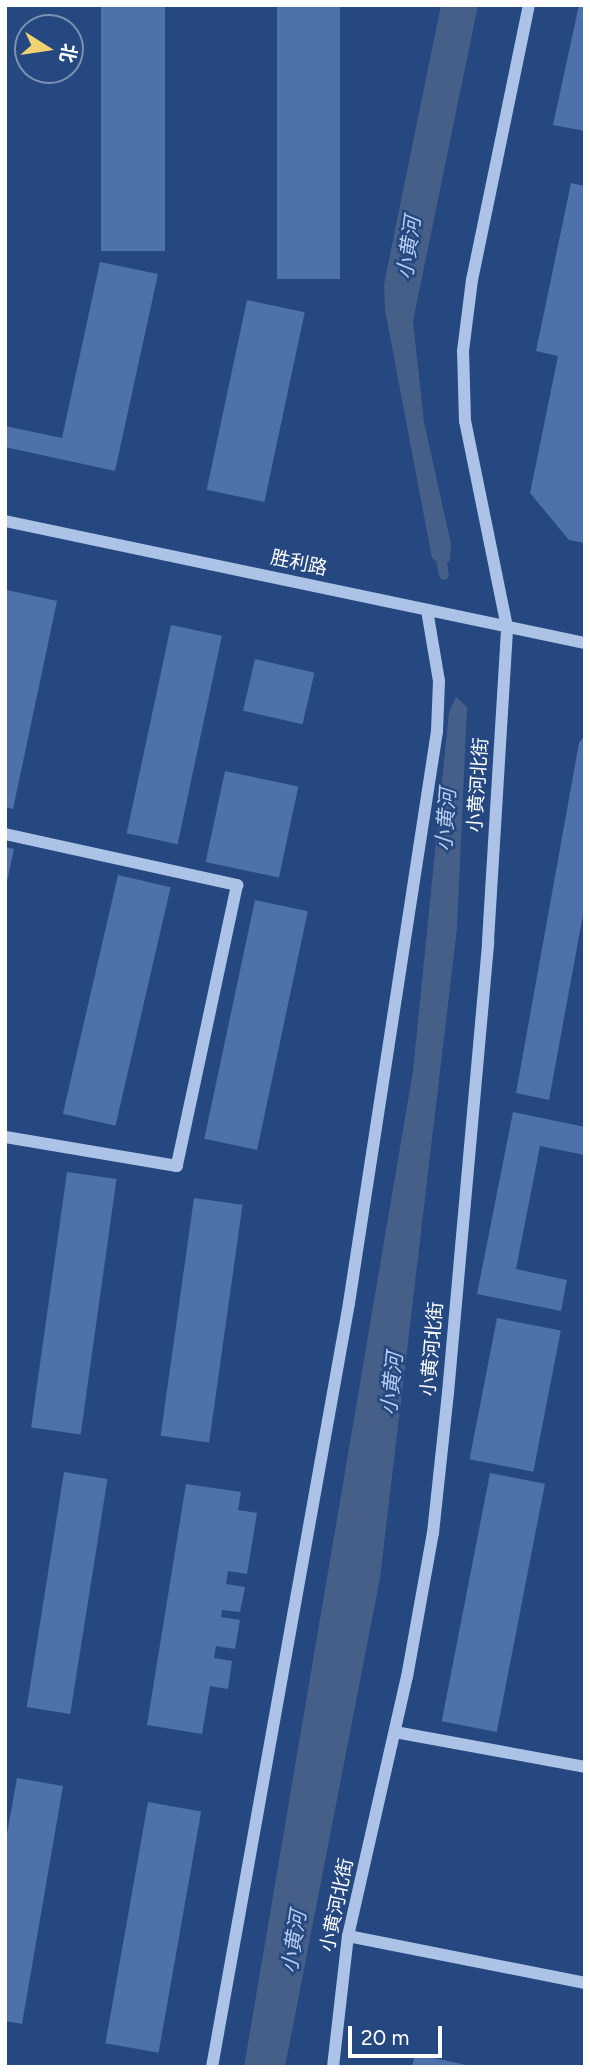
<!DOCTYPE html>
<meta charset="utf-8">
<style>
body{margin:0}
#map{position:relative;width:590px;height:2072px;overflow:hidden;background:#254881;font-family:Figtree,"Noto Sans SC",sans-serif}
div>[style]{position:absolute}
.water>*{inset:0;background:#465f88}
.stream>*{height:10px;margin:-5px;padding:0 5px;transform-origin:5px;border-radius:5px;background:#465f88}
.building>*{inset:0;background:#4d71aa;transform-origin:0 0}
.minor>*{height:12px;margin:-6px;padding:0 6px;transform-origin:6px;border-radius:6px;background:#acc3e7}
span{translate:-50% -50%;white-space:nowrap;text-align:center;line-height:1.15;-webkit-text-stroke:5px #254881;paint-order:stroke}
.street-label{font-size:19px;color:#fff}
.water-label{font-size:21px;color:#b8cdee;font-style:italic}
.frame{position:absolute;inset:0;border:7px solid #fff;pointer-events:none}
.north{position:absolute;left:14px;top:14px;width:70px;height:70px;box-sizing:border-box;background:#254881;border:2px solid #7c91b3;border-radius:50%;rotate:102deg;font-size:19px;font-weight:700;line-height:28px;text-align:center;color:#fff}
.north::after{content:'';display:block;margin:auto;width:24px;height:32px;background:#f0d370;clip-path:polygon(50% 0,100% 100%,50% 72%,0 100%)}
.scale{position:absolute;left:348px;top:2026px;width:94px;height:32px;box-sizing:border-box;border:4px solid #fff;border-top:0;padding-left:9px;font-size:21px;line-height:24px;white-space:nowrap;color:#fff;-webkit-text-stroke:5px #254881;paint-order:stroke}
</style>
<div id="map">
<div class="water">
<i style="clip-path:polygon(441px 5px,478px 5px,413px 321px,424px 422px,451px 544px,450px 560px,443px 567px,432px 558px,385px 310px,384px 284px)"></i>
<i style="clip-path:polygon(456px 697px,467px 707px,457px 928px,380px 1578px,285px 2067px,244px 2067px,413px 1071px,449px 712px)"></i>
</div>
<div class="stream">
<i style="left:441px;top:557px;width:18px;rotate:81deg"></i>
</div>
<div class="building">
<i style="left:101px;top:5px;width:64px;height:246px"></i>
<i style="left:277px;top:5px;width:63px;height:274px"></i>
<i style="clip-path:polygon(579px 5px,585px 5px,585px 131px,553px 125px)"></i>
<i style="clip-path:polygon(571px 183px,585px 186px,585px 543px,569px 540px,530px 493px,558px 356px,536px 351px)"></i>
<i style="clip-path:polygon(100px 262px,158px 274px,115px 471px,5px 447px,5px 426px,62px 438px)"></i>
<i style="left:247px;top:300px;width:59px;height:194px;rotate:12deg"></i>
<i style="clip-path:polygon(7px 590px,57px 601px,13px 809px,5px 807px)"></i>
<i style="left:171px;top:625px;width:52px;height:213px;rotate:12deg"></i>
<i style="left:255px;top:659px;width:61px;height:53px;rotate:13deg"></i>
<i style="clip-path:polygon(585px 735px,585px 904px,549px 1100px,516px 1093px,579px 743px)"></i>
<i style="left:225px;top:771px;width:75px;height:93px;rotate:12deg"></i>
<i style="clip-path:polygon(5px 847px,14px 849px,6px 886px,5px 885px)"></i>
<i style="left:118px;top:875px;width:54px;height:245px;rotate:13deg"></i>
<i style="left:255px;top:900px;width:54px;height:244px;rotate:12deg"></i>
<i style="clip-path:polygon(513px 1112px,585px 1127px,585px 1155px,540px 1146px,516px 1269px,567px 1280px,561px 1311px,477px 1294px)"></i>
<i style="left:67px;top:1172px;width:50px;height:258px;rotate:8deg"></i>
<i style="left:194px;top:1198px;width:49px;height:240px;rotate:8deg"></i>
<i style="left:497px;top:1318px;width:65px;height:144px;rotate:11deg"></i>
<i style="left:64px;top:1472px;width:44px;height:238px;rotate:9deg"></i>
<i style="left:490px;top:1473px;width:56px;height:253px;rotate:11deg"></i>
<i style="clip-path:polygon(186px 1484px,241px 1492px,238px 1510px,257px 1513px,247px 1574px,228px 1571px,226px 1584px,245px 1587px,240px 1612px,222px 1610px,221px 1617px,240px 1620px,235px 1649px,216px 1646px,214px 1658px,232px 1661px,228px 1689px,210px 1686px,202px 1734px,147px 1725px)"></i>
<i style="clip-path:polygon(17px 1778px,63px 1786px,22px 2024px,5px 2021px,5px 1845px)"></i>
<i style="left:148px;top:1802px;width:54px;height:245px;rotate:10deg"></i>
<i style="clip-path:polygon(415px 2054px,471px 2066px,471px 2067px,412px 2067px)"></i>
</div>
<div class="minor">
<i style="left:5px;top:521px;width:593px;rotate:11.88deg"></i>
<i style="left:5px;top:834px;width:238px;rotate:12.4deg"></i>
<i style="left:237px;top:885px;width:287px;rotate:102.1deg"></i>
<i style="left:177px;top:1166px;width:174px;rotate:-170.4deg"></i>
<i style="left:395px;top:1732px;width:193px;rotate:10.4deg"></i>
<i style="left:348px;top:1936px;width:242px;rotate:11.2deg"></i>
<i style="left:212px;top:2067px;width:776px;rotate:-79.83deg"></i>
<i style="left:349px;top:1303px;width:579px;rotate:-81.25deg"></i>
<i style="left:437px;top:731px;width:50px;rotate:-87.7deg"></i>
<i style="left:439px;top:681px;width:72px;rotate:-99.6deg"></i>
<i style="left:333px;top:2067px;width:132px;rotate:-83.5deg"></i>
<i style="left:348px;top:1936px;width:266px;rotate:-77.2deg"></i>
<i style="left:407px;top:1677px;width:146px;rotate:-79.8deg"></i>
<i style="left:433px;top:1533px;width:141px;rotate:-83.9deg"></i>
<i style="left:448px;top:1393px;width:454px;rotate:-84.9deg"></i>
<i style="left:488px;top:941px;width:315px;rotate:-86.5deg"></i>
<i style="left:507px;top:627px;width:210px;rotate:-101.5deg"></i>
<i style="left:465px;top:421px;width:70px;rotate:-91.6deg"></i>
<i style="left:463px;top:351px;width:72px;rotate:-82.8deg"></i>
<i style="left:472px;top:280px;width:281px;rotate:-78.3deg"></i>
</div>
<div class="street-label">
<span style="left:299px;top:563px;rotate:12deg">胜利路</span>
<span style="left:478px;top:785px;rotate:-86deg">小黄河北街</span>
<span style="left:432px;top:1349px;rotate:-85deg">小黄河北街</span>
<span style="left:337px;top:1905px;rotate:-78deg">小黄河北街</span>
</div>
<div class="water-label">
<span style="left:409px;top:248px;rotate:-82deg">小黄河</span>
<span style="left:446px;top:820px;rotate:-86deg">小黄河</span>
<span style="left:392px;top:1384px;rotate:-84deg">小黄河</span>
<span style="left:294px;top:1942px;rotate:-81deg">小黄河</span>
</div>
<div class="frame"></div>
<div class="north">北</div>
<div class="scale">20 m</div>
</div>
